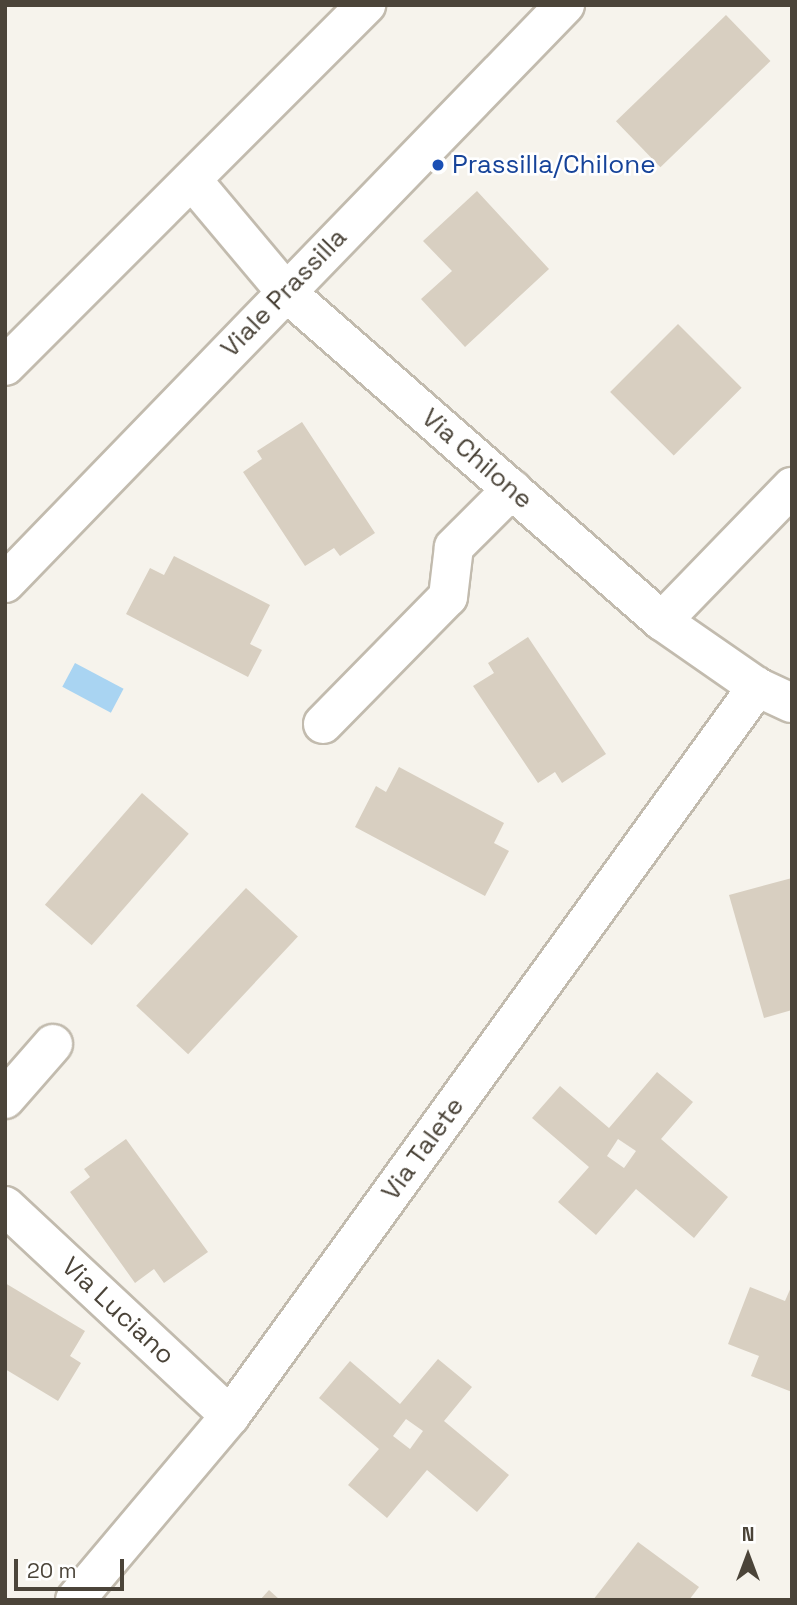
<!DOCTYPE html>
<style>
body{margin:0}
#map{position:relative;width:797px;height:1605px;overflow:hidden;background:#f6f3ec;font-family:"Space Grotesk",sans-serif}
div>[style]{position:absolute}
.water>*{inset:0;background:#a9d4f2;transform-origin:0 0}
.building>*{inset:0;background:#d8cfc1;transform-origin:0 0}
.roads{filter:drop-shadow(2px 0 #c2bbae) drop-shadow(-2px 0 #c2bbae) drop-shadow(0 2px #c2bbae) drop-shadow(0 -2px #c2bbae)}
.minor>*{height:38px;margin:-19px;padding:0 19px;transform-origin:19px;border-radius:19px;background:#fff}
.dots>*{width:19px;height:19px;translate:-50% -50%;box-sizing:border-box;border:4px solid #fff;border-radius:50%}
span{translate:-50% -50%;white-space:nowrap;text-align:center;line-height:1.15;-webkit-text-stroke:5px #fff;paint-order:stroke}
.transit-label{font-size:26px;color:#164399}
.left{translate:0 -50%;text-align:left}
.street-label{font-size:26px;color:#4b4439}
.frame{position:absolute;inset:0;border:7px solid #4b4439;pointer-events:none}
.north{position:absolute;left:713px;top:1521px;width:70px;height:70px;-webkit-text-stroke:5px #fff;paint-order:stroke;rotate:0deg;font-size:19px;font-weight:700;line-height:28px;text-align:center;color:#4b4439}
.north::after{content:'';display:block;margin:auto;width:24px;height:32px;background:#4b4439;clip-path:polygon(50% 0,100% 100%,50% 72%,0 100%)}
.scale{position:absolute;left:14px;top:1559px;width:110px;height:32px;box-sizing:border-box;border:4px solid #4b4439;border-top:0;padding-left:9px;font-size:21px;line-height:24px;white-space:nowrap;color:#4b4439;-webkit-text-stroke:5px #fff;paint-order:stroke}
</style>
<div id="map">
<div class="water">
<i style="left:75px;top:663px;width:55px;height:27px;rotate:28deg"></i>
</div>
<div class="building">
<i style="left:726px;top:15px;width:64px;height:153px;rotate:46deg"></i>
<i style="clip-path:polygon(477px 191px,549px 269px,465px 347px,421px 299px,452px 271px,423px 241px)"></i>
<i style="left:678px;top:324px;width:90px;height:96px;rotate:45deg"></i>
<i style="clip-path:polygon(302px 422px,375px 533px,340px 556px,334px 548px,305px 566px,243px 472px,262px 459px,257px 451px)"></i>
<i style="clip-path:polygon(174px 556px,270px 605px,250px 644px,262px 650px,248px 677px,126px 614px,150px 568px,164px 575px)"></i>
<i style="clip-path:polygon(528px 637px,606px 754px,562px 783px,555px 772px,538px 783px,473px 686px,494px 673px,488px 663px)"></i>
<i style="clip-path:polygon(399px 767px,504px 823px,494px 843px,509px 851px,485px 896px,355px 827px,376px 786px,386px 792px)"></i>
<i style="left:142px;top:793px;width:62px;height:148px;rotate:41deg"></i>
<i style="clip-path:polygon(792px 878px,792px 1010px,764px 1018px,729px 895px)"></i>
<i style="left:246px;top:888px;width:71px;height:161px;rotate:43deg"></i>
<i style="clip-path:polygon(evenodd,657px 1072px,693px 1102px,661px 1139px,728px 1197px,694px 1238px,636px 1189px,596px 1235px,558px 1202px,589px 1167px,532px 1118px,560px 1086px,609px 1128px,657px 1072px,618px 1139px,636px 1151px,624px 1168px,607px 1156px,618px 1139px)"></i>
<i style="clip-path:polygon(126px 1139px,208px 1252px,164px 1283px,154px 1269px,135px 1283px,70px 1192px,90px 1177px,84px 1169px)"></i>
<i style="clip-path:polygon(5px 1283px,85px 1331px,70px 1356px,81px 1363px,58px 1401px,5px 1369px)"></i>
<i style="clip-path:polygon(792px 1285px,792px 1392px,751px 1376px,759px 1356px,728px 1344px,750px 1287px,785px 1301px)"></i>
<i style="clip-path:polygon(evenodd,438px 1359px,472px 1387px,444px 1421px,509px 1475px,477px 1512px,427px 1470px,387px 1518px,348px 1485px,379px 1449px,319px 1398px,350px 1361px,400px 1404px,438px 1359px,406px 1419px,423px 1431px,410px 1449px,393px 1436px,406px 1419px)"></i>
<i style="clip-path:polygon(638px 1542px,699px 1587px,689px 1600px,593px 1600px)"></i>
<i style="clip-path:polygon(269px 1590px,280px 1600px,260px 1600px)"></i>
</div>
<div class="roads">
<div class="minor">
<i style="left:192px;top:180px;width:146px;rotate:50deg"></i>
<i style="left:286px;top:292px;width:500px;rotate:41.2deg"></i>
<i style="left:662px;top:621px;width:116px;rotate:34.8deg"></i>
<i style="left:757px;top:687px;width:38px;rotate:25deg"></i>
<i style="left:5px;top:366px;width:511px;rotate:-45deg"></i>
<i style="left:5px;top:583px;width:805px;rotate:-45.91deg"></i>
<i style="left:662px;top:621px;width:187px;rotate:-45.9deg"></i>
<i style="left:323px;top:724px;width:178px;rotate:-45.5deg"></i>
<i style="left:448px;top:597px;width:50px;rotate:-83.2deg"></i>
<i style="left:454px;top:547px;width:82px;rotate:-45deg"></i>
<i style="left:5px;top:1099px;width:73px;rotate:-48.9deg"></i>
<i style="left:5px;top:1206px;width:308px;rotate:43deg"></i>
<i style="left:75px;top:1600px;width:241px;rotate:-49.9deg"></i>
<i style="left:230px;top:1416px;width:900px;rotate:-54.14deg"></i>
</div>
</div>
<div class="dots">
<i style="left:438px;top:165px;background:#1a4fb4"></i>
</div>
<div class="transit-label">
<span class="left" style="left:452px;top:165px">Prassilla/Chilone</span>
</div>
<div class="street-label">
<span style="left:284px;top:293px;rotate:-46deg">Viale Prassilla</span>
<span style="left:477px;top:459px;rotate:41deg">Via Chilone</span>
<span style="left:423px;top:1149px;rotate:-54deg">Via Talete</span>
<span style="left:118px;top:1311px;rotate:43deg">Via Luciano</span>
</div>
<div class="frame"></div>
<div class="north">N</div>
<div class="scale">20 m</div>
</div>
